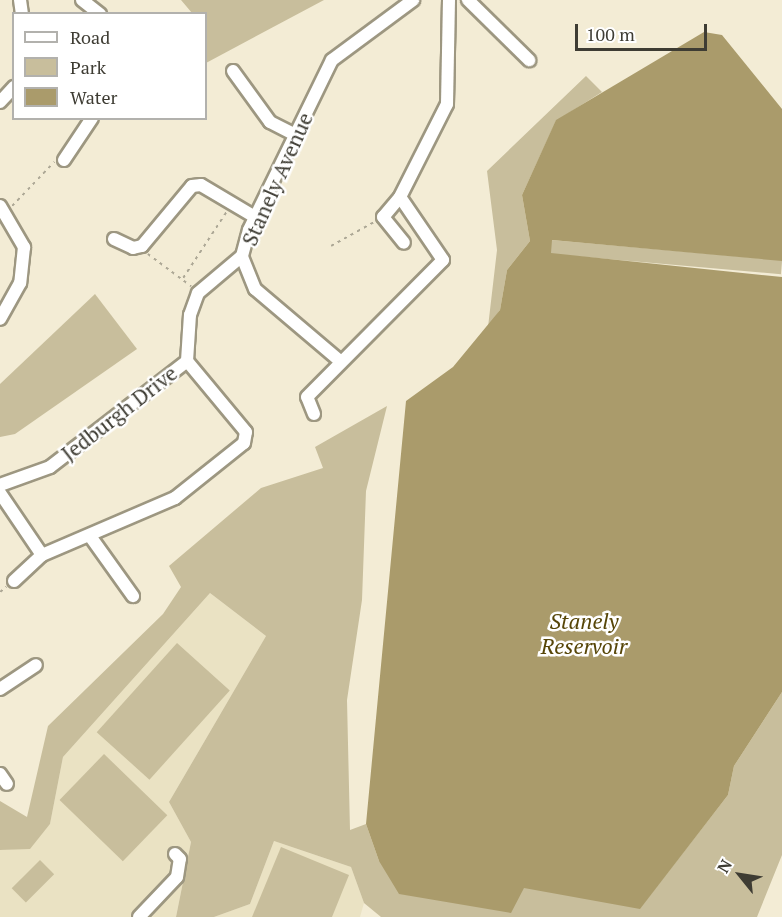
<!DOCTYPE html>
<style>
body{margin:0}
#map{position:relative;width:782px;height:917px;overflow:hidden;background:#f3ecd5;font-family:"PT Serif",serif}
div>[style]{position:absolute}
.built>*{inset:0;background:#eae2c3}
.green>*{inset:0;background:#c8be9c;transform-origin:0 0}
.water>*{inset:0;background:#aa9b6b}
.path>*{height:1.5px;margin-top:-0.75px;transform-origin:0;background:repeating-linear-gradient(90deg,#aca795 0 3px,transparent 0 7.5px)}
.roads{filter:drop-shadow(2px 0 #9d9781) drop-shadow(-2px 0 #9d9781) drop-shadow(0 2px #9d9781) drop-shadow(0 -2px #9d9781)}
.minor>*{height:12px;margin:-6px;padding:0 6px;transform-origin:6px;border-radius:6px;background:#fff}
span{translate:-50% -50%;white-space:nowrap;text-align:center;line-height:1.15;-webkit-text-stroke:5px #fff;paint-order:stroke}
.street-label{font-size:21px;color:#3e3c33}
.water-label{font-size:22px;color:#574608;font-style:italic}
.legend{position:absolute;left:12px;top:12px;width:195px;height:108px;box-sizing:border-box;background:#fff;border:2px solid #b2b1ad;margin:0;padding:8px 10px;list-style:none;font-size:18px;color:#3e3c33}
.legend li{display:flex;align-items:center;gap:12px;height:30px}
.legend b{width:30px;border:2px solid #b2b1ad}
.north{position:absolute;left:710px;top:845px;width:60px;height:60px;-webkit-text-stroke:4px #fff;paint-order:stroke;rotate:300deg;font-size:16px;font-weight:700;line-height:24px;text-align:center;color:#3e3c33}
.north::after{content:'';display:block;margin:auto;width:21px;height:27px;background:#3e3c33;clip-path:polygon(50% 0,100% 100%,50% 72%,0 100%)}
.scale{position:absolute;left:575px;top:24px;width:132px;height:27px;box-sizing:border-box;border:3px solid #3e3c33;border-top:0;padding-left:8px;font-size:18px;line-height:21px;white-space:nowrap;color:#3e3c33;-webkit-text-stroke:4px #fff;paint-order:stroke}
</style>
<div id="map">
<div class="built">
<i style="clip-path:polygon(210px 593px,266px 636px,169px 802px,191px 842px,176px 917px,0 917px,0 850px,30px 848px,50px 824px,63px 757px)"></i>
<i style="clip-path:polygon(274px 841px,351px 867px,364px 903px,360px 917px,214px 917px,250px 904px)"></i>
</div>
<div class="green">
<i style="clip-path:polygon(181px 0,324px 0,206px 63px,206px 14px,192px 13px)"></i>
<i style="clip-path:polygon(586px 76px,602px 92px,556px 121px,522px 195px,530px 241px,507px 270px,500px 310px,488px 327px,497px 250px,487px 171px)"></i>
<i style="left:551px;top:240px;width:232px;height:14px;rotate:5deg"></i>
<i style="clip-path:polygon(95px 294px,137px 349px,15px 434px,0 437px,0 384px)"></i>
<i style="clip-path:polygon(387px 406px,366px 491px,362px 600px,347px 700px,350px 830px,366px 824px,379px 861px,640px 908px,728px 795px,734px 766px,782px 692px,782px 855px,757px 917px,381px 917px,364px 903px,351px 867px,274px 841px,250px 904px,214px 917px,176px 917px,191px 842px,169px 802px,266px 636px,210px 593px,63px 757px,50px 824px,30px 849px,0 850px,0 801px,27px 817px,48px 726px,163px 614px,181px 587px,169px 566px,261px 488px,323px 468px,315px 447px)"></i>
<i style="left:177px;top:643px;width:71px;height:120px;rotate:42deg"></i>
<i style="left:104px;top:754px;width:88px;height:64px;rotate:44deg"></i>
<i style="clip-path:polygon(281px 847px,349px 875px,332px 917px,252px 917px)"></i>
<i style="left:40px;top:860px;width:20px;height:40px;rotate:45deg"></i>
</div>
<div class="water">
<i style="clip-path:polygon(704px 32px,722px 35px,782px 109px,782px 261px,552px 240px,551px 253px,782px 277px,782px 692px,734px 766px,728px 795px,640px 909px,524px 888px,511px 913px,399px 894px,379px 861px,366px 824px,406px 401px,453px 367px,500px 310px,507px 270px,530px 241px,522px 195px,556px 120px)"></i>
</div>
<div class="path">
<i style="left:12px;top:206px;width:61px;rotate:-46.3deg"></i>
<i style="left:331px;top:246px;width:49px;rotate:-29.2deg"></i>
<i style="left:148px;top:254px;width:54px;rotate:36.7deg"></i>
<i style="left:183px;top:278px;width:80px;rotate:-56.7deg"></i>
<i style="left:0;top:592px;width:8px;rotate:-40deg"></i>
</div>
<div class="roads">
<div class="minor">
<i style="left:20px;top:0;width:14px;rotate:82deg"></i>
<i style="left:82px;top:0;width:23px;rotate:38deg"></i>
<i style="left:468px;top:0;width:86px;rotate:44.5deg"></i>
<i style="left:233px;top:71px;width:63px;rotate:54deg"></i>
<i style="left:270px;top:122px;width:29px;rotate:27deg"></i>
<i style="left:0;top:102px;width:21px;rotate:-47deg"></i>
<i style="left:64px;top:160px;width:50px;rotate:-56.3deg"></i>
<i style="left:400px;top:197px;width:26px;rotate:130deg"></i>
<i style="left:383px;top:217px;width:33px;rotate:51deg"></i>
<i style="left:0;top:206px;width:48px;rotate:59.7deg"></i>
<i style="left:24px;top:247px;width:36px;rotate:96deg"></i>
<i style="left:20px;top:283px;width:41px;rotate:119.1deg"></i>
<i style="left:114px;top:239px;width:21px;rotate:25deg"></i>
<i style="left:133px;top:248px;width:9px;rotate:-13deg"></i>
<i style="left:142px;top:246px;width:78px;rotate:-50.2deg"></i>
<i style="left:192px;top:186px;width:9px;rotate:-6deg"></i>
<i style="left:201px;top:185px;width:63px;rotate:30.7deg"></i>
<i style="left:340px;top:361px;width:111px;rotate:-139.7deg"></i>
<i style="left:255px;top:289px;width:35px;rotate:-112deg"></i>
<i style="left:242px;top:256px;width:27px;rotate:-75deg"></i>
<i style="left:249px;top:230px;width:189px;rotate:-64deg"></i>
<i style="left:332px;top:60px;width:101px;rotate:-36.5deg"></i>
<i style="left:314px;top:414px;width:18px;rotate:-112deg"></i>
<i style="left:307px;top:397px;width:193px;rotate:-45.2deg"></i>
<i style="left:443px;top:260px;width:76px;rotate:-124.3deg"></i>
<i style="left:400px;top:197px;width:104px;rotate:-63.2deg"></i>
<i style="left:447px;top:104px;width:104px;rotate:-88.9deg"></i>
<i style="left:0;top:485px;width:53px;rotate:-19.8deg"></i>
<i style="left:50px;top:467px;width:173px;rotate:-37.7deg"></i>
<i style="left:187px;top:361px;width:46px;rotate:-86.3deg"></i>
<i style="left:190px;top:315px;width:23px;rotate:-70deg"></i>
<i style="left:198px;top:293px;width:57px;rotate:-40.1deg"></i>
<i style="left:0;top:493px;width:75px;rotate:55.9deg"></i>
<i style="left:90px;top:536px;width:74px;rotate:54.4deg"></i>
<i style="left:14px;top:581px;width:38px;rotate:-43deg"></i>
<i style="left:42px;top:555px;width:145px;rotate:-23.2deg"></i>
<i style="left:175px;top:498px;width:88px;rotate:-38.6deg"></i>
<i style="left:244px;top:443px;width:11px;rotate:-80deg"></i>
<i style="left:246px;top:432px;width:92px;rotate:-129.7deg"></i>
<i style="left:0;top:689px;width:43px;rotate:-33.7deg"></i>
<i style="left:0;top:774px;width:12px;rotate:55deg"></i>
<i style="left:139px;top:917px;width:55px;rotate:-46.5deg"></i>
<i style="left:177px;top:877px;width:18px;rotate:-81deg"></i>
<i style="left:180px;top:859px;width:7px;rotate:-135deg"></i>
</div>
</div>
<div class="street-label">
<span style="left:277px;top:179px;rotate:-66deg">Stanely Avenue</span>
<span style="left:119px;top:413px;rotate:-38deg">Jedburgh Drive</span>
</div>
<div class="water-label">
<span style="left:584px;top:633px">Stanely<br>Reservoir</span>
</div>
<ul class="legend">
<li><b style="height:8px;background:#fff"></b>Road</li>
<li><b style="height:16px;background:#c8be9c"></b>Park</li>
<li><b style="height:16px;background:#aa9b6b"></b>Water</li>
</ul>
<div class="north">N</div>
<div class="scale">100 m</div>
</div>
